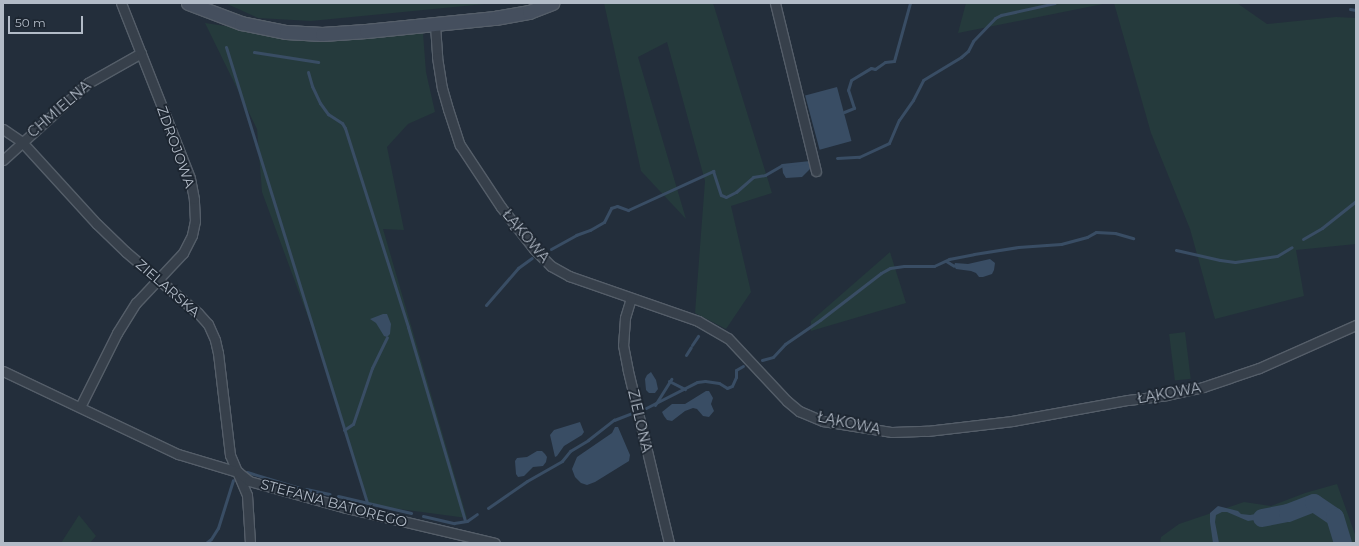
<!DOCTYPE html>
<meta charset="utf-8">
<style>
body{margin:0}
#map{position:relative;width:1359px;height:546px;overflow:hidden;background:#232e3b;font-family:Montserrat,sans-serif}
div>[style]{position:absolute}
.green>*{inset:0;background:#253a3c;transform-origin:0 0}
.water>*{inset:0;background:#394d64;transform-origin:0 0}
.stream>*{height:3px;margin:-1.5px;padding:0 1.5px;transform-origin:1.5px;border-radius:1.5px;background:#394d64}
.river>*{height:18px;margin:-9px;padding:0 9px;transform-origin:9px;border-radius:9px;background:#394d64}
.roads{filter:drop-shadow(1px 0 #555e69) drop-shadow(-1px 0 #555e69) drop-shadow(0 1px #555e69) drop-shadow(0 -1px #555e69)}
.street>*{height:9px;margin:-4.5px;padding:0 4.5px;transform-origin:4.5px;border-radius:4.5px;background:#37404b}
.secondary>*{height:13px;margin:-6.5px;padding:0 6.5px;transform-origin:6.5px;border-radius:6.5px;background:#454f5e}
span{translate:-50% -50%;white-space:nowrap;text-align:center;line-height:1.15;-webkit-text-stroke:3.5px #1c2530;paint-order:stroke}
.street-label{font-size:14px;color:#b2bbc7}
.frame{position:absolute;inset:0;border:4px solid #b2bbc7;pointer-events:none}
.scale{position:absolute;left:8px;top:16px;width:75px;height:18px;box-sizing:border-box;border:2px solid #b2bbc7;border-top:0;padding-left:5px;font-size:12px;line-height:14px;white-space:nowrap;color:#b2bbc7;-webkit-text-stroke:3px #1c2530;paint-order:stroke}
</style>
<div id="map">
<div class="green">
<i style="clip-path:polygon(225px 3px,495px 3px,311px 21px,258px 18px)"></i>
<i style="clip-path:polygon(604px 3px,713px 3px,772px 193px,731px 206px,751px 292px,726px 329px,695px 313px,705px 181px,667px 42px,638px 57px,686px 219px,641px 171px)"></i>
<i style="clip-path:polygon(966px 3px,1108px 3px,958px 33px)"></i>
<i style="clip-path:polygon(1114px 3px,1237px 3px,1267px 24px,1336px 17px,1356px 18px,1356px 244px,1296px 250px,1304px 296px,1215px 319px,1190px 229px,1151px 133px)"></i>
<i style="clip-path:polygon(205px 23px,322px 40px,423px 33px,426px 72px,435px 112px,408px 124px,387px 147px,404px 230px,383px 229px,467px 518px,369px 505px,344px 430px,322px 355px,262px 192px,257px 129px)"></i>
<i style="clip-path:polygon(890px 252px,906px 303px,811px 331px,811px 321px)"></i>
<i style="left:1185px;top:332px;width:47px;height:16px;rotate:83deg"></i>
<i style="clip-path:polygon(1337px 484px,1356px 537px,1356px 543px,1160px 543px,1161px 537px,1179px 524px,1244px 502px,1271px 506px,1305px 493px)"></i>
<i style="clip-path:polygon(79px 515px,96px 536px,90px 543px,61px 543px)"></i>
</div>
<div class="water">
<i style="left:837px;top:87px;width:56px;height:33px;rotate:75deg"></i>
<i style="clip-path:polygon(810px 162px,812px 167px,802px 177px,786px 178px,783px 173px,782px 165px)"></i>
<i style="clip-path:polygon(990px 259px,995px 263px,994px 270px,992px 274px,983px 277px,979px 277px,976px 273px,971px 271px,956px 269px,954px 266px,955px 263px,968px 264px)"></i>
<i style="clip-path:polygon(383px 314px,387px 314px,391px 324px,390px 334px,387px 337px,384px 336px,376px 323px,370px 319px)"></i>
<i style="clip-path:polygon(651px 372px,656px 380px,658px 389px,655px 393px,649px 393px,646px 390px,645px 379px,647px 375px)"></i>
<i style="clip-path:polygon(706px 391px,709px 391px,713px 398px,711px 404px,714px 411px,709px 417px,703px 416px,697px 409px,693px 408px,685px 411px,672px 421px,667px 420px,664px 416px,662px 412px,672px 404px,685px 404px)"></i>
<i style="clip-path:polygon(580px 422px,584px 432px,582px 435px,564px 446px,557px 456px,555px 457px,550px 435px,554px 430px)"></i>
<i style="clip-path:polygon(615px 427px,618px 427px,630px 455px,629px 461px,595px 482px,587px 485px,581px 483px,575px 477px,572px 469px,577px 457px,612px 433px)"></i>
<i style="clip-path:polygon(537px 451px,542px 451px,545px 454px,547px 457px,546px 462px,543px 466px,533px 467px,524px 476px,518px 477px,516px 474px,515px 461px,517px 458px,527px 457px)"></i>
<i style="clip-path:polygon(1218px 506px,1238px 511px,1241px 514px,1250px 515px,1286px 509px,1287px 515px,1248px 521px,1227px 512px,1222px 512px,1216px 515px,1215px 522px,1219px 543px,1213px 543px,1210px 522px,1210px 513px)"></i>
</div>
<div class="stream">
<i style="left:1350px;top:9px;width:6px;rotate:9deg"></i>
<i style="left:226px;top:47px;width:477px;rotate:72.8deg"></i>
<i style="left:254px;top:52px;width:65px;rotate:8.9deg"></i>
<i style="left:308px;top:72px;width:15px;rotate:74deg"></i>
<i style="left:312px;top:86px;width:19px;rotate:65deg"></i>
<i style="left:320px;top:103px;width:14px;rotate:54deg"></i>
<i style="left:328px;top:114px;width:17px;rotate:33deg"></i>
<i style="left:342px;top:123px;width:6px;rotate:59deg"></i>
<i style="left:345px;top:128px;width:209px;rotate:72.4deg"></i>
<i style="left:408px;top:327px;width:202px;rotate:73.6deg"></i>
<i style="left:844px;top:112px;width:11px;rotate:-22deg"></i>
<i style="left:854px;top:108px;width:19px;rotate:-108deg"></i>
<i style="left:848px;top:90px;width:10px;rotate:-73deg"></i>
<i style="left:851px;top:80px;width:23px;rotate:-31deg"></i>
<i style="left:871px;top:68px;width:4px;rotate:14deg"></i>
<i style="left:875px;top:69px;width:12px;rotate:-35deg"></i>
<i style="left:885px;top:62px;width:9px;rotate:-6deg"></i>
<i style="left:894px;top:61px;width:60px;rotate:-74.6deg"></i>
<i style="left:837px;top:158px;width:22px;rotate:-3deg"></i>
<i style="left:859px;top:157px;width:33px;rotate:-25deg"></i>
<i style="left:889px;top:143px;width:25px;rotate:-67deg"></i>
<i style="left:899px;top:120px;width:24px;rotate:-55deg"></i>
<i style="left:913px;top:100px;width:22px;rotate:-63deg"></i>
<i style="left:923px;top:80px;width:44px;rotate:-31.2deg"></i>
<i style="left:961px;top:57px;width:9px;rotate:-41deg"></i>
<i style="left:968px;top:51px;width:11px;rotate:-63deg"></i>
<i style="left:973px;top:41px;width:32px;rotate:-46deg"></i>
<i style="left:995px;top:18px;width:7px;rotate:-27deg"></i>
<i style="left:1001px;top:15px;width:55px;rotate:-12.5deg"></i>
<i style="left:1303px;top:239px;width:22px;rotate:-30deg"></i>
<i style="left:1322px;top:228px;width:43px;rotate:-38.5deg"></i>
<i style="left:551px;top:249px;width:29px;rotate:-29deg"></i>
<i style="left:576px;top:235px;width:15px;rotate:-20deg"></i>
<i style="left:590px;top:230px;width:16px;rotate:-30deg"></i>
<i style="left:604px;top:222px;width:16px;rotate:-63deg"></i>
<i style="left:611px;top:208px;width:6px;rotate:-18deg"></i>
<i style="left:617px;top:206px;width:12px;rotate:20deg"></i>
<i style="left:628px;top:210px;width:94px;rotate:-24.6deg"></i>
<i style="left:713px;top:171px;width:25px;rotate:72deg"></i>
<i style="left:721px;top:195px;width:5px;rotate:22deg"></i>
<i style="left:726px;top:197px;width:11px;rotate:-27deg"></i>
<i style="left:736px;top:192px;width:23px;rotate:-41deg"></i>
<i style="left:753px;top:177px;width:12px;rotate:-9deg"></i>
<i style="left:765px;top:175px;width:20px;rotate:-30deg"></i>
<i style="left:782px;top:165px;width:28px;rotate:-6deg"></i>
<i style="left:1176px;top:250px;width:45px;rotate:12.8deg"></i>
<i style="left:1220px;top:260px;width:15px;rotate:8deg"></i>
<i style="left:1235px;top:262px;width:42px;rotate:-8.1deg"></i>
<i style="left:1277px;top:256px;width:17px;rotate:-31deg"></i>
<i style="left:946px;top:261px;width:9px;rotate:32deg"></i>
<i style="left:486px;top:305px;width:49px;rotate:-49.1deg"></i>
<i style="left:518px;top:268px;width:17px;rotate:-36deg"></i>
<i style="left:692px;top:345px;width:11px;rotate:-56deg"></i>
<i style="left:686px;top:355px;width:9px;rotate:-58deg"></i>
<i style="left:762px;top:360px;width:11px;rotate:-15deg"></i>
<i style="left:773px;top:357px;width:18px;rotate:-47deg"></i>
<i style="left:785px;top:344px;width:42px;rotate:-34.4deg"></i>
<i style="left:820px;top:320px;width:77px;rotate:-37.6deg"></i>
<i style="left:881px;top:273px;width:10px;rotate:-29deg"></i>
<i style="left:890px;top:268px;width:14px;rotate:-8deg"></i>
<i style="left:904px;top:266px;width:30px"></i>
<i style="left:934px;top:266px;width:17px;rotate:-25deg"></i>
<i style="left:949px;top:259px;width:25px;rotate:-11deg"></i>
<i style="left:974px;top:254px;width:45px;rotate:-9deg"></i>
<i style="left:1018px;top:247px;width:43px;rotate:-4deg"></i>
<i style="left:1061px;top:244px;width:27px;rotate:-15deg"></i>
<i style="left:1087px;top:237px;width:10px;rotate:-29deg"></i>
<i style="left:1096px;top:232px;width:19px;rotate:3deg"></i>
<i style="left:1115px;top:233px;width:19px;rotate:16deg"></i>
<i style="left:669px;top:381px;width:18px;rotate:27deg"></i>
<i style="left:655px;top:405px;width:31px;rotate:-58deg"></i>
<i style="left:646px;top:408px;width:57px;rotate:-27deg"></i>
<i style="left:697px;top:382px;width:8px;rotate:-7deg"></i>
<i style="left:705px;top:381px;width:14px;rotate:8deg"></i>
<i style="left:719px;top:383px;width:9px;rotate:32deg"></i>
<i style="left:727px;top:388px;width:5px;rotate:-22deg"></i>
<i style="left:732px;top:386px;width:10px;rotate:-66deg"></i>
<i style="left:736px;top:377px;width:7px;rotate:-90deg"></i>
<i style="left:736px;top:370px;width:8px;rotate:-30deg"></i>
<i style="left:344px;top:430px;width:11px;rotate:-34deg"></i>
<i style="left:353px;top:424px;width:59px;rotate:-71.3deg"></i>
<i style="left:372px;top:368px;width:34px;rotate:-64deg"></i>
<i style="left:247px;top:472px;width:55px;rotate:16.8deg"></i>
<i style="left:306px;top:489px;width:24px;rotate:12deg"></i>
<i style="left:338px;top:496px;width:75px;rotate:13.1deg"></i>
<i style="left:488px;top:508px;width:47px;rotate:-34.7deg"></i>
<i style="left:527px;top:481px;width:40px;rotate:-29.7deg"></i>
<i style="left:562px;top:461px;width:13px;rotate:-51deg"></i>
<i style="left:570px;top:451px;width:21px;rotate:-31deg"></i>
<i style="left:588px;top:440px;width:33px;rotate:-38deg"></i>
<i style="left:614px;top:420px;width:19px;rotate:-21deg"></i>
<i style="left:423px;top:516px;width:32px;rotate:13deg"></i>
<i style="left:454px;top:523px;width:13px;rotate:-9deg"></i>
<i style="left:467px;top:521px;width:12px;rotate:-35deg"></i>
<i style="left:206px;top:543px;width:6px;rotate:-39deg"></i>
<i style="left:211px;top:539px;width:13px;rotate:-58deg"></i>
<i style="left:218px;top:528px;width:50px;rotate:-72.6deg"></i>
</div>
<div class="river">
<i style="left:1262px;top:518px;width:26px;rotate:-11deg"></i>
<i style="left:1288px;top:513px;width:28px;rotate:-21deg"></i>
<i style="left:1314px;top:503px;width:25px;rotate:34deg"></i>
<i style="left:1335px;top:517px;width:27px;rotate:73deg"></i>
</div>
<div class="roads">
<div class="street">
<i style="left:775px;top:3px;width:173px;rotate:76.3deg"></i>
<i style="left:435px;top:25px;width:32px;rotate:86deg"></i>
<i style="left:437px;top:57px;width:31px;rotate:81deg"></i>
<i style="left:442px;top:88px;width:22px;rotate:74deg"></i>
<i style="left:448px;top:109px;width:38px;rotate:72deg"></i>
<i style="left:460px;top:145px;width:74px;rotate:56.5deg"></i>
<i style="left:501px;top:207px;width:53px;rotate:51.8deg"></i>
<i style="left:534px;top:249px;width:24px;rotate:45deg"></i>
<i style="left:551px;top:266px;width:21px;rotate:29deg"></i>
<i style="left:569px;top:276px;width:137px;rotate:19.2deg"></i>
<i style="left:698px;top:321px;width:34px;rotate:30deg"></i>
<i style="left:728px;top:338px;width:86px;rotate:46.9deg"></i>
<i style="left:787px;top:401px;width:16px;rotate:40deg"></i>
<i style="left:799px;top:411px;width:26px;rotate:23deg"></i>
<i style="left:823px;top:421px;width:70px;rotate:9.1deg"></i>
<i style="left:892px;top:432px;width:35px;rotate:-2deg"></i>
<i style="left:927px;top:431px;width:86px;rotate:-6.7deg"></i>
<i style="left:1012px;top:421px;width:118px;rotate:-10.3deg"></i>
<i style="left:1128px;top:400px;width:38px;rotate:-7deg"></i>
<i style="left:1166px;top:395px;width:38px;rotate:-12deg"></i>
<i style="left:1203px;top:387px;width:59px;rotate:-18.7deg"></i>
<i style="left:1259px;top:368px;width:106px;rotate:-23.9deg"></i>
<i style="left:3px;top:129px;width:23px;rotate:34deg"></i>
<i style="left:22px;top:142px;width:111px;rotate:47.6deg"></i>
<i style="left:97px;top:224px;width:40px;rotate:44deg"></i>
<i style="left:126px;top:252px;width:94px;rotate:40.3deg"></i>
<i style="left:198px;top:313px;width:15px;rotate:48deg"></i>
<i style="left:208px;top:324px;width:17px;rotate:66deg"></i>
<i style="left:215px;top:340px;width:13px;rotate:77deg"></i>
<i style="left:218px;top:353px;width:103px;rotate:83.3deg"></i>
<i style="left:230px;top:455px;width:43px;rotate:67deg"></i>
<i style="left:247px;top:495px;width:48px;rotate:86.4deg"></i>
<i style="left:3px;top:160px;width:115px;rotate:-42.2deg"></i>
<i style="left:88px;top:83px;width:61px;rotate:-29.5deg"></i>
<i style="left:631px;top:298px;width:21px;rotate:107deg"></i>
<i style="left:625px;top:318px;width:27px;rotate:94deg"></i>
<i style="left:623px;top:345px;width:26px;rotate:79deg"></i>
<i style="left:628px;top:371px;width:177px;rotate:76.6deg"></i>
<i style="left:3px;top:371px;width:194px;rotate:25.4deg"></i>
<i style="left:178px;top:454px;width:63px;rotate:16.7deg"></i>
<i style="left:238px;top:472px;width:14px;rotate:39deg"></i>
<i style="left:249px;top:481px;width:98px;rotate:15.5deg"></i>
<i style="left:343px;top:507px;width:156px;rotate:13.3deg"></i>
<i style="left:80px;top:407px;width:83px;rotate:-63.4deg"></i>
<i style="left:117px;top:333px;width:36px;rotate:-58deg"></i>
<i style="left:136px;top:303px;width:69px;rotate:-46.8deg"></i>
<i style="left:183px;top:253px;width:20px;rotate:-63deg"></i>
<i style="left:192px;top:235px;width:14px;rotate:-78deg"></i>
<i style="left:195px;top:221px;width:22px;rotate:-93deg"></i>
<i style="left:194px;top:199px;width:21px;rotate:-101deg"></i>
<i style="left:190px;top:178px;width:188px;rotate:-111.5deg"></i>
</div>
<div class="secondary">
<i style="left:188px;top:3px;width:57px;rotate:20.7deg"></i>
<i style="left:241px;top:23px;width:46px;rotate:11.3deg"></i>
<i style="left:286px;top:32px;width:36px;rotate:3deg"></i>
<i style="left:322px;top:34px;width:44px;rotate:-3.9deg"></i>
<i style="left:366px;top:31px;width:130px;rotate:-5.8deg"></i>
<i style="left:495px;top:18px;width:35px;rotate:-10deg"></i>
<i style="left:529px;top:12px;width:25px;rotate:-21deg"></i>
</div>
</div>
<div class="street-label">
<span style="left:59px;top:109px;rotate:-41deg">CHMIELNA</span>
<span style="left:176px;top:147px;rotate:70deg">ZDROJOWA</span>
<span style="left:526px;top:236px;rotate:50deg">ŁĄKOWA</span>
<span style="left:168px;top:288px;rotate:41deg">ZIELARSKA</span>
<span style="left:1169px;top:393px;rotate:-10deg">ŁĄKOWA</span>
<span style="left:640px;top:421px;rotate:77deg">ZIELONA</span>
<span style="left:849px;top:423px;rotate:12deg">ŁĄKOWA</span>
<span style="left:334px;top:503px;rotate:15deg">STEFANA BATOREGO</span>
</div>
<div class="frame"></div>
<div class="scale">50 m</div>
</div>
